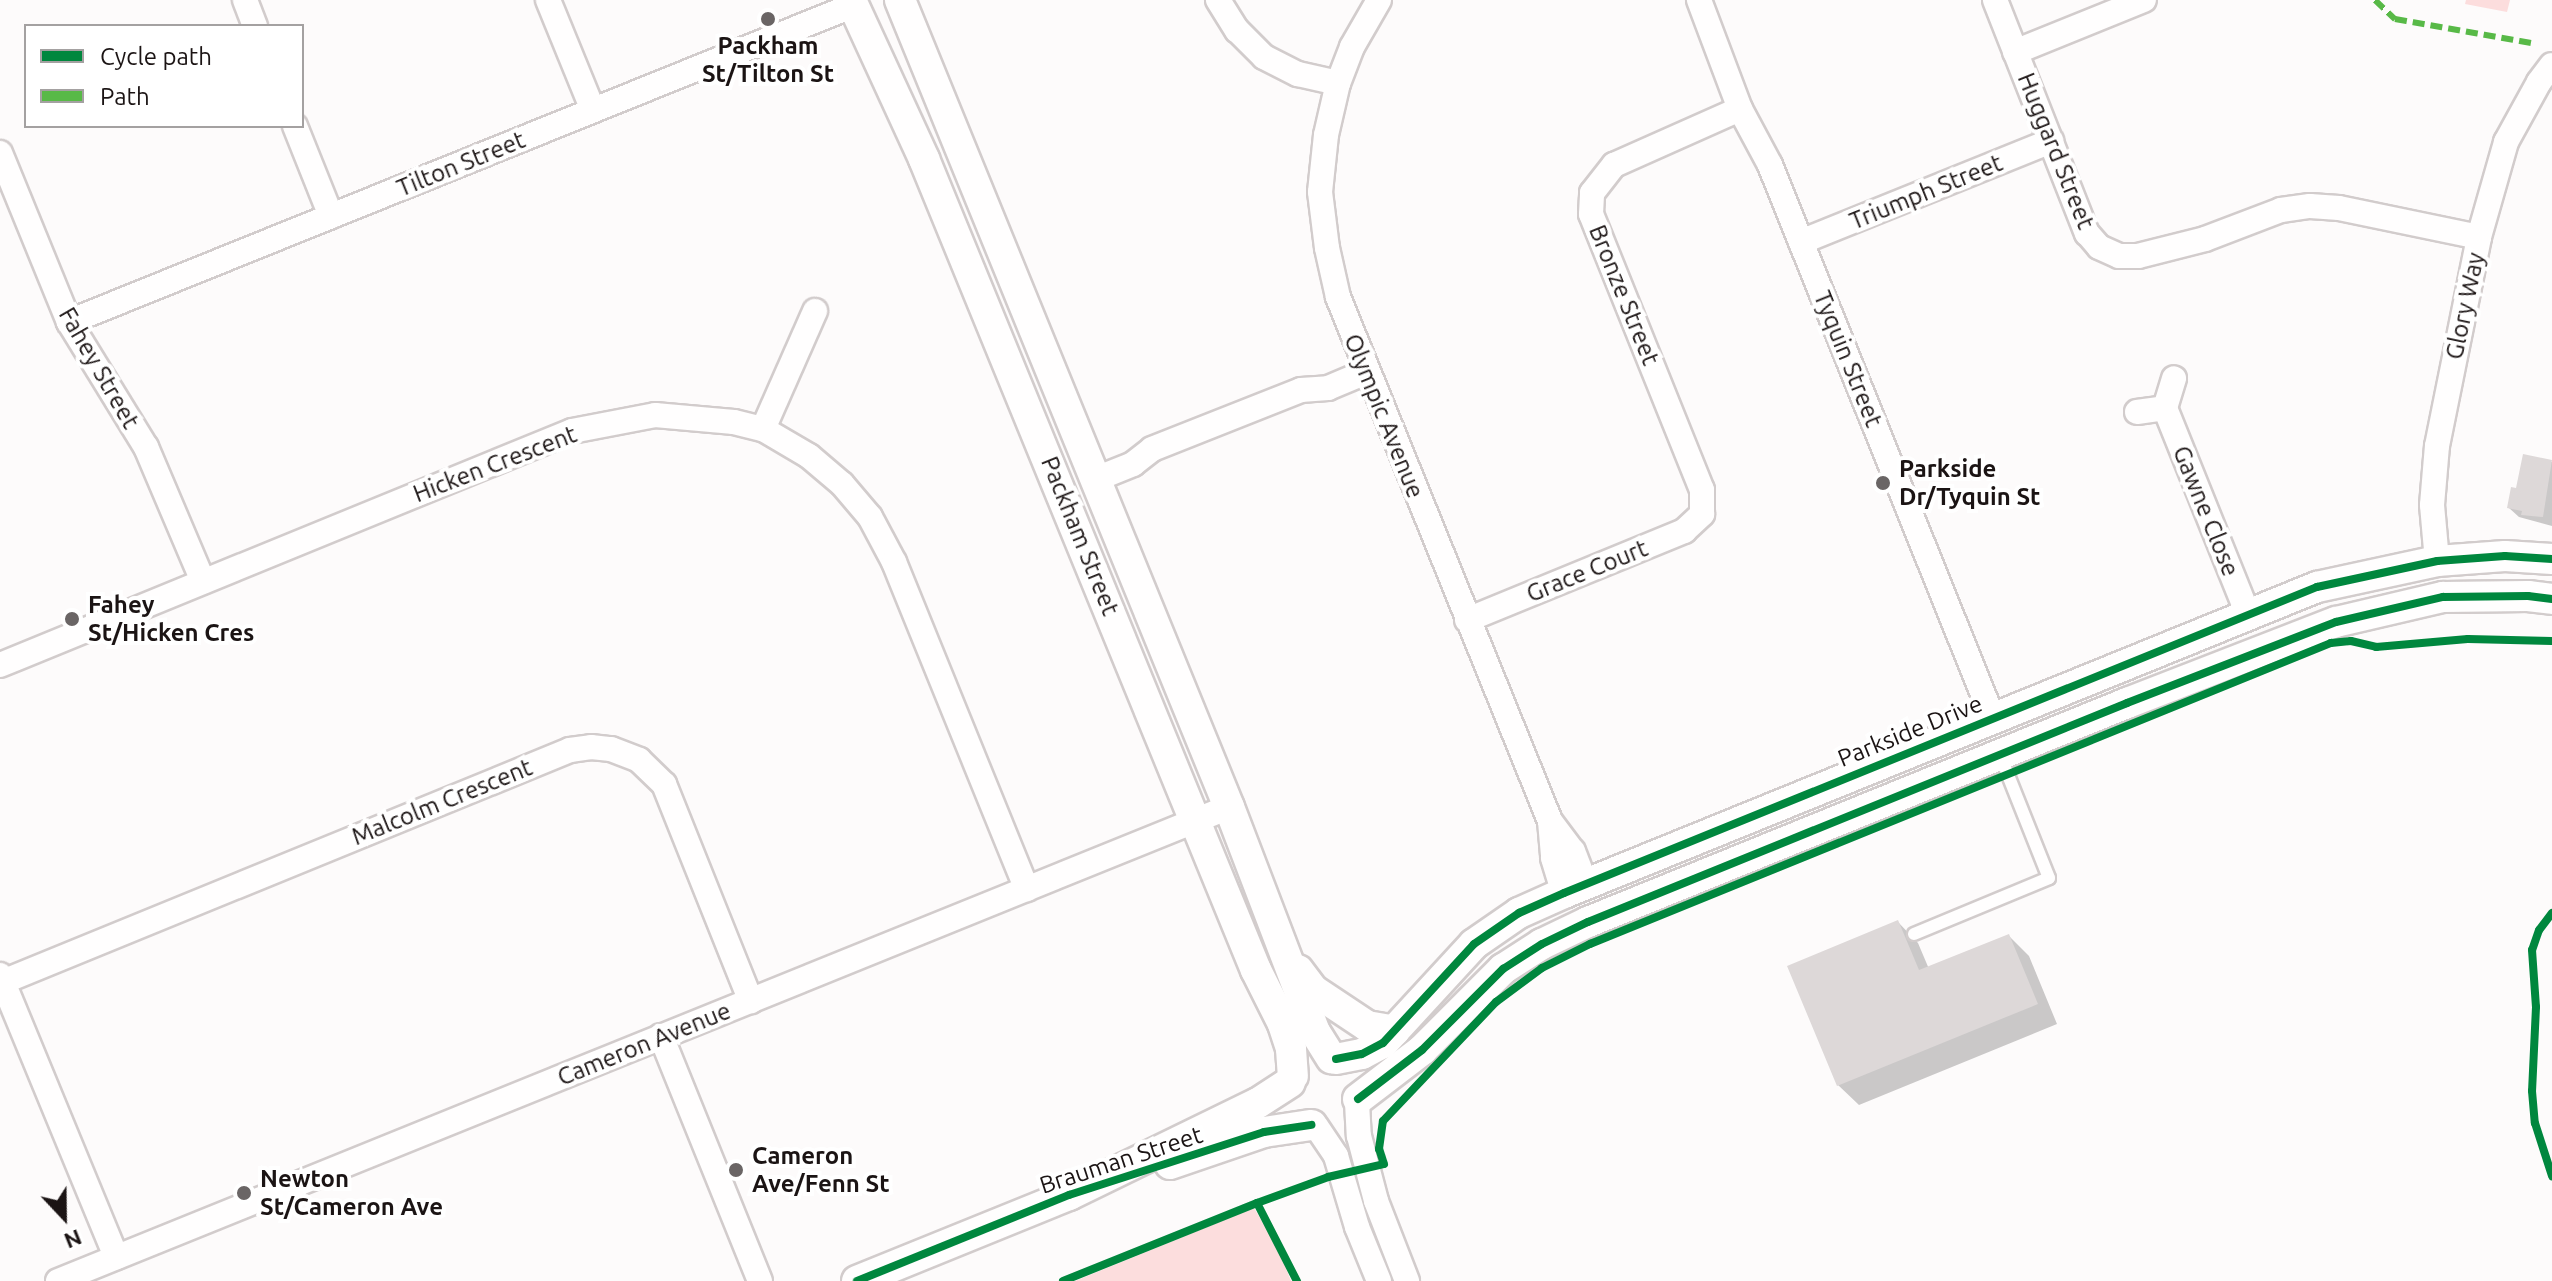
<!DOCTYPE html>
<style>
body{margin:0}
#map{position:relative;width:2552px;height:1281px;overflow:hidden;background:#fdfbfb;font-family:Ubuntu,sans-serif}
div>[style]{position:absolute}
.green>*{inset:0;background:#fcdddd}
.shadow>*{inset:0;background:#0003}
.building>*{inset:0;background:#ddd8d8}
.roads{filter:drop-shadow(2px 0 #d2cccc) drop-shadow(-2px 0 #d2cccc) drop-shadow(0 2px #d2cccc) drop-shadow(0 -2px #d2cccc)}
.service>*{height:12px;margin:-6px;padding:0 6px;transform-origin:6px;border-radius:6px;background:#fffefe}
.minor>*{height:24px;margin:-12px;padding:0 12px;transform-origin:12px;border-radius:12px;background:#fffefe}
.tertiary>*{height:30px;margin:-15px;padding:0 15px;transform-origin:15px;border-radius:15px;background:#fffefe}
.quiet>*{height:6px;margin-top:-3px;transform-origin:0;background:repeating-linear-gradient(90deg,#58b947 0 12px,transparent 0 18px)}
.cycleway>*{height:8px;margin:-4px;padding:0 4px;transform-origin:4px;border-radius:4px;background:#00873e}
.dots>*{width:22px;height:22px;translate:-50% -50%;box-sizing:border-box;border:4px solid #fff;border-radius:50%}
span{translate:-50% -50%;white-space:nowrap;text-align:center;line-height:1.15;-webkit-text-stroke:8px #fff;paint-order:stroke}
.poi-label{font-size:24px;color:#1b1414;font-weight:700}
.left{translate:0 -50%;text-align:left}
.street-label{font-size:24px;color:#1b1414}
.legend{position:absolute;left:24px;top:24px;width:280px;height:104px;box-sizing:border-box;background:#fff;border:2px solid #a4a1a1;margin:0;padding:10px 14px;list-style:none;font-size:24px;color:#1b1414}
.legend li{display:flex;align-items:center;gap:16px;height:40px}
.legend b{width:40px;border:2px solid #a4a1a1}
.north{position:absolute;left:24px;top:1177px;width:80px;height:80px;-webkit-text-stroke:6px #fff;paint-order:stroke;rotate:158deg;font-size:22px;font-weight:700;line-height:32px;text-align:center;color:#1b1414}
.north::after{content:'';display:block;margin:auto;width:28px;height:36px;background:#1b1414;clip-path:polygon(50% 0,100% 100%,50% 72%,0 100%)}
</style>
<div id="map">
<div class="green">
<i style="clip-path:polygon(2466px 0,2510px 0,2507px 12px,2465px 4px)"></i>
<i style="clip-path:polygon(1254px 1208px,1278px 1248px,1291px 1281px,1075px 1281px)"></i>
</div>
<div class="shadow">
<i style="clip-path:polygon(2524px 457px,2552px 462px,2552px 526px,2519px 517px,2509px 508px,2518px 490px)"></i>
<i style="clip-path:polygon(1898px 922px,1918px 943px,1929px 969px,2009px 936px,2029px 956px,2057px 1024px,1859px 1105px,1838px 1085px)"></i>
</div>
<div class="building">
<i style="clip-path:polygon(2523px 454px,2552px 460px,2543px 517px,2521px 515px,2522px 511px,2507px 508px,2511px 487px,2516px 488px)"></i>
<i style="clip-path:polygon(1898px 920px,1919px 970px,2009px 934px,2038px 1004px,1837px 1086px,1787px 966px)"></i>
</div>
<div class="roads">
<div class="service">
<i style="left:1914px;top:934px;width:146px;rotate:-22.5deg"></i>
<i style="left:2049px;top:878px;width:132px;rotate:-111.7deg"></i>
</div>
<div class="minor">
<i style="left:245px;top:0;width:28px;rotate:69deg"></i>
<i style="left:548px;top:0;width:119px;rotate:67.8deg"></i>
<i style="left:1218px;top:0;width:36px;rotate:58deg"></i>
<i style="left:1237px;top:30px;width:38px;rotate:45deg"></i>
<i style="left:1264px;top:57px;width:38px;rotate:27deg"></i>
<i style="left:1298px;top:74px;width:41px;rotate:12.7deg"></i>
<i style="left:1379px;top:0;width:54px;rotate:119.9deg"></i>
<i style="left:1352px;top:47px;width:39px;rotate:111deg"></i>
<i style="left:1338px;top:83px;width:53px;rotate:103deg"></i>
<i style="left:1326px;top:135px;width:57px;rotate:96deg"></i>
<i style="left:1320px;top:192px;width:56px;rotate:82.9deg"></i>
<i style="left:1327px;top:248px;width:50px;rotate:77.3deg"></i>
<i style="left:1338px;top:297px;width:565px;rotate:67.97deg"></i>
<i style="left:1550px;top:821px;width:38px;rotate:53deg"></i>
<i style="left:1573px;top:851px;width:36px;rotate:69deg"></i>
<i style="left:1699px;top:0;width:116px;rotate:69.4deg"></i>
<i style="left:1740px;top:109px;width:64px;rotate:61.8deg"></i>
<i style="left:1770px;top:165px;width:597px;rotate:68.07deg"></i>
<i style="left:1995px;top:0;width:251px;rotate:68.5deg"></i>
<i style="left:2087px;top:233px;width:18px;rotate:49deg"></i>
<i style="left:2099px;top:247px;width:22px;rotate:24deg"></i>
<i style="left:2119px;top:256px;width:19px"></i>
<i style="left:2138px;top:256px;width:69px;rotate:-14.2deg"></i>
<i style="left:2205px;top:239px;width:81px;rotate:-20.9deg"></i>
<i style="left:2281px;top:210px;width:29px;rotate:-8deg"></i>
<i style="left:2310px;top:206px;width:29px;rotate:4deg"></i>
<i style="left:2339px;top:208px;width:143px;rotate:11.7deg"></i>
<i style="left:2015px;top:52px;width:139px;rotate:-22deg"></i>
<i style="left:295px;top:126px;width:97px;rotate:68.2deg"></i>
<i style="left:0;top:153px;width:183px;rotate:67.8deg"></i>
<i style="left:69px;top:322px;width:147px;rotate:58.4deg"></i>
<i style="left:146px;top:447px;width:146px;rotate:67deg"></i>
<i style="left:1801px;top:242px;width:270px;rotate:-22deg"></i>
<i style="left:69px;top:322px;width:847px;rotate:-21.99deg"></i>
<i style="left:2165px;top:408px;width:222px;rotate:68.1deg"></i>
<i style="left:2137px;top:412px;width:28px;rotate:-8deg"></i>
<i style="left:2165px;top:408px;width:31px;rotate:-73deg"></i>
<i style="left:763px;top:429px;width:129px;rotate:-66.2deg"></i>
<i style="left:1096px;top:479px;width:40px;rotate:-22deg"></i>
<i style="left:1133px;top:464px;width:24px;rotate:-38deg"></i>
<i style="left:1152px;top:449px;width:160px;rotate:-21.6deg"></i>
<i style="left:1301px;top:390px;width:27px;rotate:-4deg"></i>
<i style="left:1328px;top:388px;width:41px;rotate:-22.8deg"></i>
<i style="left:2437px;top:561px;width:56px;rotate:-95.1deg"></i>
<i style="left:2432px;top:505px;width:59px;rotate:-85.2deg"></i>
<i style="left:2437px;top:446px;width:213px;rotate:-78.6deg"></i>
<i style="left:2479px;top:237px;width:99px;rotate:-74.1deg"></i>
<i style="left:2506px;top:142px;width:68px;rotate:-61.2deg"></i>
<i style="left:2539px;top:82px;width:21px;rotate:-53deg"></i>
<i style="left:1467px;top:620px;width:235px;rotate:-22.3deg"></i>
<i style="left:1684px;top:531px;width:25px;rotate:-43deg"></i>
<i style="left:1702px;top:514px;width:24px;rotate:-90deg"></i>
<i style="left:1702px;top:490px;width:297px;rotate:-111.9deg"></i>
<i style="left:1591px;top:214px;width:21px;rotate:-87deg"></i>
<i style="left:1592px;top:193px;width:36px;rotate:-52deg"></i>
<i style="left:1614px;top:165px;width:138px;rotate:-24deg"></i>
<i style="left:0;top:665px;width:618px;rotate:-22.25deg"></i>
<i style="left:572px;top:431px;width:85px;rotate:-10.9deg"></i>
<i style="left:655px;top:415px;width:79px;rotate:5.1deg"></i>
<i style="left:734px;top:422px;width:30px;rotate:14deg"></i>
<i style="left:763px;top:429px;width:53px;rotate:30.4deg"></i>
<i style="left:809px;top:456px;width:43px;rotate:40.3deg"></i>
<i style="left:842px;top:484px;width:43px;rotate:49.7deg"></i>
<i style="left:870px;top:517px;width:51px;rotate:61.9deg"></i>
<i style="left:894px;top:562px;width:353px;rotate:67.9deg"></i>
<i style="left:1550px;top:821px;width:37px;rotate:85deg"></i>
<i style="left:1553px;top:858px;width:37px;rotate:73deg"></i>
<i style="left:0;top:975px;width:305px;rotate:67.6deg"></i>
<i style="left:0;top:983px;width:616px;rotate:-22.23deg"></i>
<i style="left:570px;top:750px;width:21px;rotate:-8deg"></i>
<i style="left:591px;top:747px;width:20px;rotate:6deg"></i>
<i style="left:611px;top:749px;width:30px;rotate:21deg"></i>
<i style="left:639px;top:760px;width:35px;rotate:44deg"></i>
<i style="left:664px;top:784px;width:234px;rotate:68.2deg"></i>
<i style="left:661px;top:1036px;width:264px;rotate:68deg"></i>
<i style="left:1357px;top:1102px;width:34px;rotate:87deg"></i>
<i style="left:1359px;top:1136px;width:67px;rotate:75.3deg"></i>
<i style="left:1376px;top:1201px;width:86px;rotate:68.8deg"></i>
<i style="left:1316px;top:1126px;width:36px;rotate:56deg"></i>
<i style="left:1336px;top:1156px;width:74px;rotate:73.5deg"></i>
<i style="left:1357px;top:1227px;width:58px;rotate:67.8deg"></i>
<i style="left:58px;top:1281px;width:1263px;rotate:-22.04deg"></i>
</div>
<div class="tertiary">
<i style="left:851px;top:0;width:175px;rotate:65.3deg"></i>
<i style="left:924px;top:159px;width:876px;rotate:67.74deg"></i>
<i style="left:1256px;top:970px;width:60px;rotate:63.4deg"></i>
<i style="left:1283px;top:1024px;width:26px;rotate:72deg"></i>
<i style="left:1291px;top:1049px;width:27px;rotate:86deg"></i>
<i style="left:900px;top:0;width:871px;rotate:67.82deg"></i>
<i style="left:1229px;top:807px;width:241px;rotate:69.1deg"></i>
<i style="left:1315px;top:1032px;width:31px;rotate:58deg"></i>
<i style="left:1298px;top:970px;width:25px;rotate:53deg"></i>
<i style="left:1313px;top:990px;width:65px;rotate:33.7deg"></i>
<i style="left:1367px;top:1026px;width:28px;rotate:10deg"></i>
<i style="left:1336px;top:1059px;width:26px;rotate:-11deg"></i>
<i style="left:1362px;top:1054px;width:24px;rotate:-28deg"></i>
<i style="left:1383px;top:1043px;width:134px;rotate:-47.4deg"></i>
<i style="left:1474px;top:944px;width:55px;rotate:-34.6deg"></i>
<i style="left:1519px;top:913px;width:49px;rotate:-24deg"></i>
<i style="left:1564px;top:893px;width:813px;rotate:-22.12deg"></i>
<i style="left:2317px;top:587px;width:123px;rotate:-12.2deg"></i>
<i style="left:2437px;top:561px;width:68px;rotate:-4.2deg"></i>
<i style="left:2505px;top:556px;width:47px;rotate:3.7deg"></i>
<i style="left:1358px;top:1099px;width:81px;rotate:-37.4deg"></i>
<i style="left:1422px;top:1050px;width:115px;rotate:-45deg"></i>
<i style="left:1503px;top:969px;width:46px;rotate:-32.7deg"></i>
<i style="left:1542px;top:944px;width:51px;rotate:-25.6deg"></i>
<i style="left:1588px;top:922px;width:582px;rotate:-22.11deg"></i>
<i style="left:2127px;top:703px;width:224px;rotate:-21.2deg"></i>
<i style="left:2336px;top:622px;width:110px;rotate:-13.2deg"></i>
<i style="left:2443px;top:597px;width:85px;rotate:-0.7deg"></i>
<i style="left:2528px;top:596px;width:24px;rotate:7deg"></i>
<i style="left:1170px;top:1164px;width:99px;rotate:-18.8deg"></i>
<i style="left:1264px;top:1132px;width:48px;rotate:-8.5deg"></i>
<i style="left:857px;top:1281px;width:229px;rotate:-22.1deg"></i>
<i style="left:1069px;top:1195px;width:210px;rotate:-26deg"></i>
<i style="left:1258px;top:1103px;width:38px;rotate:-33deg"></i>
</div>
</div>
<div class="quiet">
<i style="left:2375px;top:0;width:28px;rotate:44deg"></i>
<i style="left:2395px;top:19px;width:144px;rotate:10deg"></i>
</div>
<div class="cycleway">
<i style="left:2552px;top:913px;width:21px;rotate:127deg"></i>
<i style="left:2539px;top:930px;width:21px;rotate:109deg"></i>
<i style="left:2532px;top:950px;width:57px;rotate:86deg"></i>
<i style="left:2536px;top:1007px;width:84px;rotate:92.7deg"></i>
<i style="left:2532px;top:1091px;width:32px;rotate:85deg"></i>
<i style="left:2535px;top:1123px;width:56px;rotate:72.2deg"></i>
<i style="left:1336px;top:1059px;width:26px;rotate:-11deg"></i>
<i style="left:1362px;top:1054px;width:24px;rotate:-28deg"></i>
<i style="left:1383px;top:1043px;width:134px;rotate:-47.4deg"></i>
<i style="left:1474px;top:944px;width:55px;rotate:-34.6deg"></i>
<i style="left:1519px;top:913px;width:49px;rotate:-24deg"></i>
<i style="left:1564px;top:893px;width:813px;rotate:-22.12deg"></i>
<i style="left:2317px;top:587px;width:123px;rotate:-12.2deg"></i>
<i style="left:2437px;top:561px;width:68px;rotate:-4.2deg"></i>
<i style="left:2505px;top:556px;width:47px;rotate:3.7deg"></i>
<i style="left:1358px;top:1099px;width:81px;rotate:-37.4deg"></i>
<i style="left:1422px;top:1050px;width:115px;rotate:-45deg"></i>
<i style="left:1503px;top:969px;width:46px;rotate:-32.7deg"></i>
<i style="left:1542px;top:944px;width:51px;rotate:-25.6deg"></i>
<i style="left:1588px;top:922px;width:582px;rotate:-22.11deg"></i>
<i style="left:2127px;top:703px;width:224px;rotate:-21.2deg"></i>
<i style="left:2336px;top:622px;width:110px;rotate:-13.2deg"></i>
<i style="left:2443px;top:597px;width:85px;rotate:-0.7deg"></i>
<i style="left:2528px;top:596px;width:24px;rotate:7deg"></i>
<i style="left:1257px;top:1203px;width:76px;rotate:-20.1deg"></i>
<i style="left:1328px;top:1177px;width:57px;rotate:-13.1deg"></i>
<i style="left:1384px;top:1164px;width:16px;rotate:-108deg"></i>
<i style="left:1379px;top:1149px;width:28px;rotate:-82deg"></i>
<i style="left:1383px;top:1121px;width:164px;rotate:-46.5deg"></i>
<i style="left:1496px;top:1002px;width:57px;rotate:-36.5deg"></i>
<i style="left:1542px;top:968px;width:54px;rotate:-26.6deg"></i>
<i style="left:1590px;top:944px;width:800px;rotate:-22.11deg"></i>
<i style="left:2331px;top:643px;width:20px;rotate:-6deg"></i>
<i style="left:2351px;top:641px;width:26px;rotate:13deg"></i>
<i style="left:2376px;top:647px;width:92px;rotate:-5deg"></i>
<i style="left:2468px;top:639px;width:84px;rotate:1.4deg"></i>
<i style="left:857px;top:1281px;width:229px;rotate:-22.1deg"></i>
<i style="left:1069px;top:1195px;width:205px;rotate:-17.9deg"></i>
<i style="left:1264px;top:1132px;width:48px;rotate:-8.5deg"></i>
<i style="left:1063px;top:1281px;width:209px;rotate:-21.9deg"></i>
<i style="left:1257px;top:1203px;width:88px;rotate:62.9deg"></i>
</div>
<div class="dots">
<i style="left:768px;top:19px;background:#6a6565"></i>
<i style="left:1883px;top:483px;background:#6a6565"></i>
<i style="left:72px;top:619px;background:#6a6565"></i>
<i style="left:736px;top:1170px;background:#6a6565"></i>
<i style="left:244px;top:1193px;background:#6a6565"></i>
</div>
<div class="poi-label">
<span style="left:768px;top:60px">Packham<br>St/Tilton St</span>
<span class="left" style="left:1899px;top:483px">Parkside<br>Dr/Tyquin St</span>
<span class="left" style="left:88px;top:619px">Fahey<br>St/Hicken Cres</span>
<span class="left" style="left:752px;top:1170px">Cameron<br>Ave/Fenn St</span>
<span class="left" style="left:260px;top:1193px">Newton<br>St/Cameron Ave</span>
</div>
<div class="street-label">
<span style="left:2056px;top:151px;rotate:68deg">Huggard Street</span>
<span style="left:461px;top:164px;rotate:-22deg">Tilton Street</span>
<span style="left:1926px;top:192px;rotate:-22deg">Triumph Street</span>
<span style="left:1624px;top:295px;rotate:68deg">Bronze Street</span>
<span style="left:2465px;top:306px;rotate:-78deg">Glory Way</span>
<span style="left:1848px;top:359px;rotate:68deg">Tyquin Street</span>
<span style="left:99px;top:368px;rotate:60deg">Fahey Street</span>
<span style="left:1384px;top:416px;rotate:68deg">Olympic Avenue</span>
<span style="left:495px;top:464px;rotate:-21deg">Hicken Crescent</span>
<span style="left:2206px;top:511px;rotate:68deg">Gawne Close</span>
<span style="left:1080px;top:536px;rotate:68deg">Packham Street</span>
<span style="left:1587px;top:571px;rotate:-22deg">Grace Court</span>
<span style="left:1910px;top:731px;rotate:-22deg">Parkside Drive</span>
<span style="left:442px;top:802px;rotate:-22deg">Malcolm Crescent</span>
<span style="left:644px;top:1044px;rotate:-22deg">Cameron Avenue</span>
<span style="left:1121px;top:1160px;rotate:-18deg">Brauman Street</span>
</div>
<ul class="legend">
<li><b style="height:10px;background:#00873e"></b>Cycle path</li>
<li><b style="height:10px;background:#58b947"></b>Path</li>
</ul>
<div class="north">N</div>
</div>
